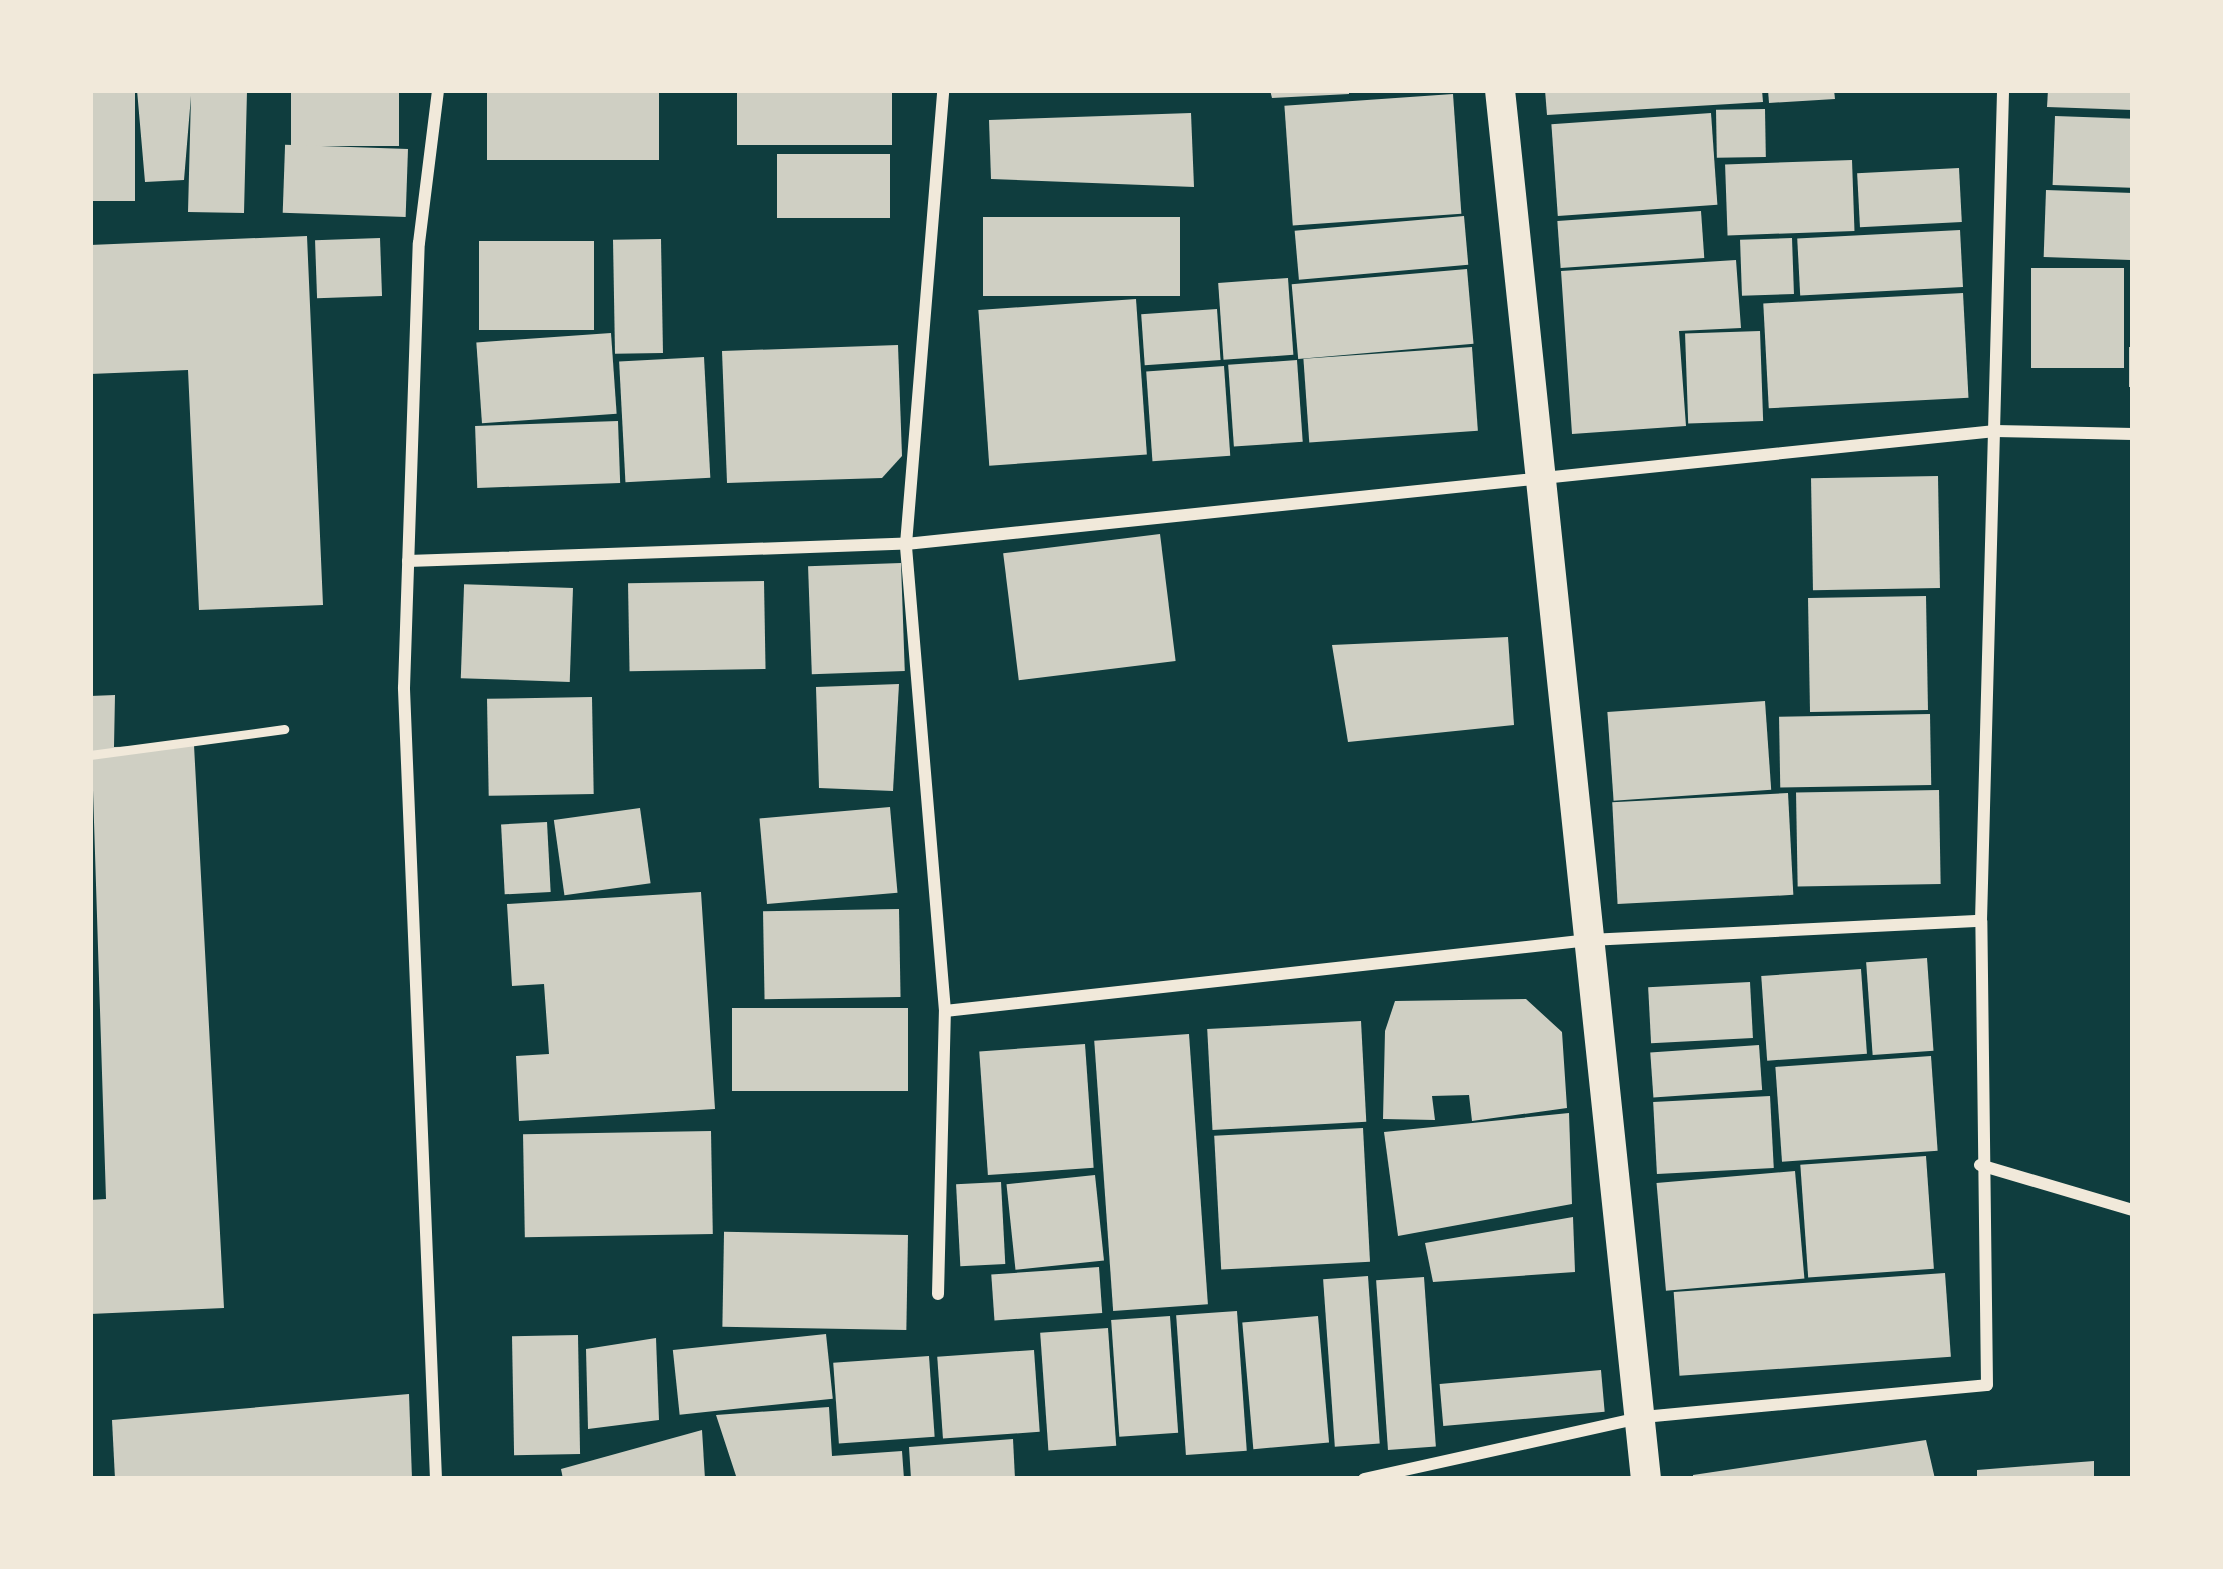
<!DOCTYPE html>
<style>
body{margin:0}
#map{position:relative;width:2223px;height:1569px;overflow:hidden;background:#0f3d3e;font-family:Arial,sans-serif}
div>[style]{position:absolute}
.building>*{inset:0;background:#cfcfc3;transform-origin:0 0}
.service>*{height:9px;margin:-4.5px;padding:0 4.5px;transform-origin:4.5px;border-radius:4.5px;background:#f1e9da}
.minor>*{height:12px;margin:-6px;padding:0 6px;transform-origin:6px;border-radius:6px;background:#f1e9da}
.primary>*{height:30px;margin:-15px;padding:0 15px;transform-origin:15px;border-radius:15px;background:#f1e9da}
span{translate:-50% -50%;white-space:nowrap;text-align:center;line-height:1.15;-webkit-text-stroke:9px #f1e9da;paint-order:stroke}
.frame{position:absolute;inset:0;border:93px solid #f1e9da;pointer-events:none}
</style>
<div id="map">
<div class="building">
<i style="left:91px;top:90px;width:44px;height:111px"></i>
<i style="clip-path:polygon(137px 90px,247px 91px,244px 213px,188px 212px,191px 96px,184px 180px,145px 182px)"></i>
<i style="left:291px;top:90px;width:108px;height:56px"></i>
<i style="left:487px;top:90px;width:172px;height:70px"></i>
<i style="left:737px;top:90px;width:155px;height:55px"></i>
<i style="clip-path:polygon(1270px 90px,1349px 90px,1349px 94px,1272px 98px)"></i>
<i style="clip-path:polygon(1545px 90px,1762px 90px,1763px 102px,1547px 115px)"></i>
<i style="clip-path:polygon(1768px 90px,1834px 90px,1835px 99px,1769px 103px)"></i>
<i style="clip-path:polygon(2048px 90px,2133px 90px,2133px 110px,2047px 107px)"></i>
<i style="left:1453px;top:94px;width:120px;height:169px;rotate:86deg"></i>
<i style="left:1765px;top:109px;width:48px;height:49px;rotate:89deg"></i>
<i style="clip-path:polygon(1191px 113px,1194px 187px,991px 179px,989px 120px)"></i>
<i style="left:1711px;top:113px;width:92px;height:160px;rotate:86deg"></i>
<i style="left:2055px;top:116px;width:78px;height:69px;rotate:2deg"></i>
<i style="left:408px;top:149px;width:68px;height:123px;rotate:92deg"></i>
<i style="left:777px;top:154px;width:113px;height:64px"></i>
<i style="left:1852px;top:160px;width:71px;height:127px;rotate:88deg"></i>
<i style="left:1959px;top:168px;width:54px;height:102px;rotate:87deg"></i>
<i style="left:2046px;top:190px;width:87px;height:67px;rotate:2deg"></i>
<i style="left:1701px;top:211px;width:47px;height:144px;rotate:86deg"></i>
<i style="left:1464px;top:216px;width:49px;height:170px;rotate:85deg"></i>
<i style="left:983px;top:217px;width:197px;height:79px"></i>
<i style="left:1960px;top:230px;width:57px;height:163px;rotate:87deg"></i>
<i style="clip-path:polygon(307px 236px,323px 605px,199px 610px,188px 370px,90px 374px,90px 245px)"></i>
<i style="left:380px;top:238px;width:58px;height:65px;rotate:88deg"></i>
<i style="left:1792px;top:238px;width:56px;height:52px;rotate:88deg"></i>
<i style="left:661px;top:239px;width:114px;height:48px;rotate:89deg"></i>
<i style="left:479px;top:241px;width:115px;height:89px"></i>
<i style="clip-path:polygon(1736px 260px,1741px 328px,1679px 331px,1686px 426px,1572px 434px,1561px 271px)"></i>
<i style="left:2031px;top:268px;width:93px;height:100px"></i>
<i style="left:1467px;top:269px;width:75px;height:176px;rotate:85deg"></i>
<i style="left:1288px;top:278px;width:77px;height:70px;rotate:86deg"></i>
<i style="left:1963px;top:293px;width:105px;height:200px;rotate:87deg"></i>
<i style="left:1136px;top:299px;width:156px;height:158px;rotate:86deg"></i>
<i style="left:1217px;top:309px;width:51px;height:76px;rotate:86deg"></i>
<i style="left:1760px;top:331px;width:90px;height:75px;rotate:88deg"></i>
<i style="left:611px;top:333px;width:81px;height:135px;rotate:86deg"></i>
<i style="clip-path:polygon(898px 345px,902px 456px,882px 478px,727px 483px,722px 351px)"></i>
<i style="left:1472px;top:347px;width:84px;height:169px;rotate:86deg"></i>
<i style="left:2129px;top:347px;width:4px;height:40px"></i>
<i style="left:704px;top:357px;width:121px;height:85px;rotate:87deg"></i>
<i style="left:1297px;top:360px;width:82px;height:69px;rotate:86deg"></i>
<i style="left:1224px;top:366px;width:90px;height:78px;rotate:86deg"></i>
<i style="left:618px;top:421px;width:62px;height:143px;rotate:88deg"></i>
<i style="left:1938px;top:476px;width:112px;height:127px;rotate:89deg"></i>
<i style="left:1160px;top:534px;width:128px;height:158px;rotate:83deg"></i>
<i style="left:901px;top:563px;width:108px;height:93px;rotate:88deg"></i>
<i style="left:764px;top:581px;width:88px;height:136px;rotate:89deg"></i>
<i style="left:573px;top:588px;width:94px;height:109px;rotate:92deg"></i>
<i style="left:1926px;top:596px;width:114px;height:118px;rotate:89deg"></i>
<i style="clip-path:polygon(1508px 637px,1514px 725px,1348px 742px,1332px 645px)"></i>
<i style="clip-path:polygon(899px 684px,893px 791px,819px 788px,816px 687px)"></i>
<i style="clip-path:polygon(115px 695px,114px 747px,194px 745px,224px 1308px,90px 1314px,90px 1200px,106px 1199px,90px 696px)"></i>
<i style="left:592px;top:697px;width:97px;height:105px;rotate:89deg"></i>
<i style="left:1765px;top:701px;width:89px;height:158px;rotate:86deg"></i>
<i style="left:1930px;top:714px;width:71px;height:151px;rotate:89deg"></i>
<i style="left:1939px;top:790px;width:94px;height:143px;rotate:89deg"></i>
<i style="left:1788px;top:793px;width:102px;height:176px;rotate:87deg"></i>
<i style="left:890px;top:807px;width:86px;height:131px;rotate:85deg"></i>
<i style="left:640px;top:808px;width:76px;height:87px;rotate:82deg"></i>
<i style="left:547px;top:822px;width:70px;height:46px;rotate:87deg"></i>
<i style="clip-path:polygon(701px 892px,715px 1109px,519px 1121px,516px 1056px,549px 1054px,544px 984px,512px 986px,507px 904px)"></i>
<i style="left:899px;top:909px;width:88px;height:136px;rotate:89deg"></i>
<i style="left:1927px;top:958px;width:93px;height:61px;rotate:86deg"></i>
<i style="left:1861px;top:969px;width:85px;height:100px;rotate:86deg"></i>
<i style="left:1750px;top:982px;width:56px;height:102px;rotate:87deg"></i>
<i style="clip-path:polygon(1526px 999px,1562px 1032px,1567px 1108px,1472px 1121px,1469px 1095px,1432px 1096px,1435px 1120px,1383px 1119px,1385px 1031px,1395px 1001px)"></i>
<i style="left:908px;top:1008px;width:83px;height:176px;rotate:90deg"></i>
<i style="left:1361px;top:1021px;width:101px;height:154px;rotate:87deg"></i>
<i style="left:1189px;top:1034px;width:271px;height:95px;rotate:86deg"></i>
<i style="left:1085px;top:1044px;width:124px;height:106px;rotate:86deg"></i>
<i style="left:1759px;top:1045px;width:45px;height:109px;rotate:86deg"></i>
<i style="left:1931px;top:1056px;width:95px;height:156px;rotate:86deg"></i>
<i style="left:1770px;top:1096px;width:72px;height:117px;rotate:87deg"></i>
<i style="clip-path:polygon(1569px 1113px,1572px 1204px,1398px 1236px,1384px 1132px)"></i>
<i style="left:1363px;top:1128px;width:134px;height:149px;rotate:87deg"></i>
<i style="left:711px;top:1131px;width:103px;height:188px;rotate:89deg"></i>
<i style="left:1926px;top:1156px;width:113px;height:126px;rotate:86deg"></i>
<i style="left:1795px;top:1171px;width:108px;height:139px;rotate:85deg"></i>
<i style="left:1095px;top:1175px;width:86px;height:89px;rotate:84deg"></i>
<i style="left:1001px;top:1182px;width:82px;height:45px;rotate:87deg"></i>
<i style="clip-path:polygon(1573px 1217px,1575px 1272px,1433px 1282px,1425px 1243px)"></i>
<i style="left:908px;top:1235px;width:95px;height:184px;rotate:91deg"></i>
<i style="left:1099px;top:1267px;width:46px;height:108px;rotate:86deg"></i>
<i style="left:1945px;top:1273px;width:84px;height:272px;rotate:86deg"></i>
<i style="left:1368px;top:1276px;width:168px;height:45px;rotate:86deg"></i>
<i style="left:1424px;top:1277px;width:170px;height:48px;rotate:86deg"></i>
<i style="left:1237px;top:1311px;width:140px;height:61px;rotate:86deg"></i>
<i style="left:1170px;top:1316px;width:117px;height:59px;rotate:86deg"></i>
<i style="left:1318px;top:1316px;width:127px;height:76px;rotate:85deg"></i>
<i style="left:1108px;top:1328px;width:118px;height:68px;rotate:86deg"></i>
<i style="left:826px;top:1334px;width:65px;height:154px;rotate:84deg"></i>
<i style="left:578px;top:1335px;width:119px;height:66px;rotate:89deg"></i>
<i style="clip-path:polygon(656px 1338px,659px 1420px,588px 1429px,586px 1349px)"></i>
<i style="left:1034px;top:1350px;width:82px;height:97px;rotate:86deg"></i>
<i style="left:929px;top:1356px;width:81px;height:96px;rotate:86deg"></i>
<i style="left:1601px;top:1370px;width:42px;height:162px;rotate:85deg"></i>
<i style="clip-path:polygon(409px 1394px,412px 1479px,115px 1479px,112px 1420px)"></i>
<i style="clip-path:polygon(829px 1407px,832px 1456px,902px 1451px,904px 1479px,737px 1479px,716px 1415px)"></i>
<i style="clip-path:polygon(702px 1430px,705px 1479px,563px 1479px,561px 1469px)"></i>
<i style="clip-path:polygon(1013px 1439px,1015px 1479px,911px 1479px,909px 1447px)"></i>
<i style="clip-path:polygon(1926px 1440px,1935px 1479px,1693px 1479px,1693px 1475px)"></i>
<i style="clip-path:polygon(2094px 1461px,2094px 1479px,1977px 1479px,1977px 1470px)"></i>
</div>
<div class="service">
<i style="left:90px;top:755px;width:196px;rotate:-7.6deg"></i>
</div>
<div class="minor">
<i style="left:408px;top:561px;width:498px;rotate:-2deg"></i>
<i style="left:906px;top:544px;width:1095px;rotate:-5.92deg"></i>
<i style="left:1995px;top:431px;width:138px;rotate:1.2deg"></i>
<i style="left:945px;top:1011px;width:648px;rotate:-6.29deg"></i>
<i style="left:1589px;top:940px;width:392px;rotate:-2.8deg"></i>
<i style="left:1980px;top:1165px;width:159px;rotate:16.4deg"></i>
<i style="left:938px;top:1294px;width:283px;rotate:-88.6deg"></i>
<i style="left:945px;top:1011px;width:469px;rotate:-94.8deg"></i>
<i style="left:906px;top:544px;width:456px;rotate:-85.3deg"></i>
<i style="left:436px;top:1479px;width:792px;rotate:-92.32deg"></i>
<i style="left:404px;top:688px;width:445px;rotate:-88.1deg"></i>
<i style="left:419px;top:243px;width:154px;rotate:-82.9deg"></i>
<i style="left:1364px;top:1479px;width:286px;rotate:-12.5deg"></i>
<i style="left:1643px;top:1417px;width:345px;rotate:-5.3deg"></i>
<i style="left:1987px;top:1385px;width:464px;rotate:-90.7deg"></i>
<i style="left:1981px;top:921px;width:831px;rotate:-88.48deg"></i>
</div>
<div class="primary">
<i style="left:1500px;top:90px;width:1397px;rotate:84deg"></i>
</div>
<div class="frame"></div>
</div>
